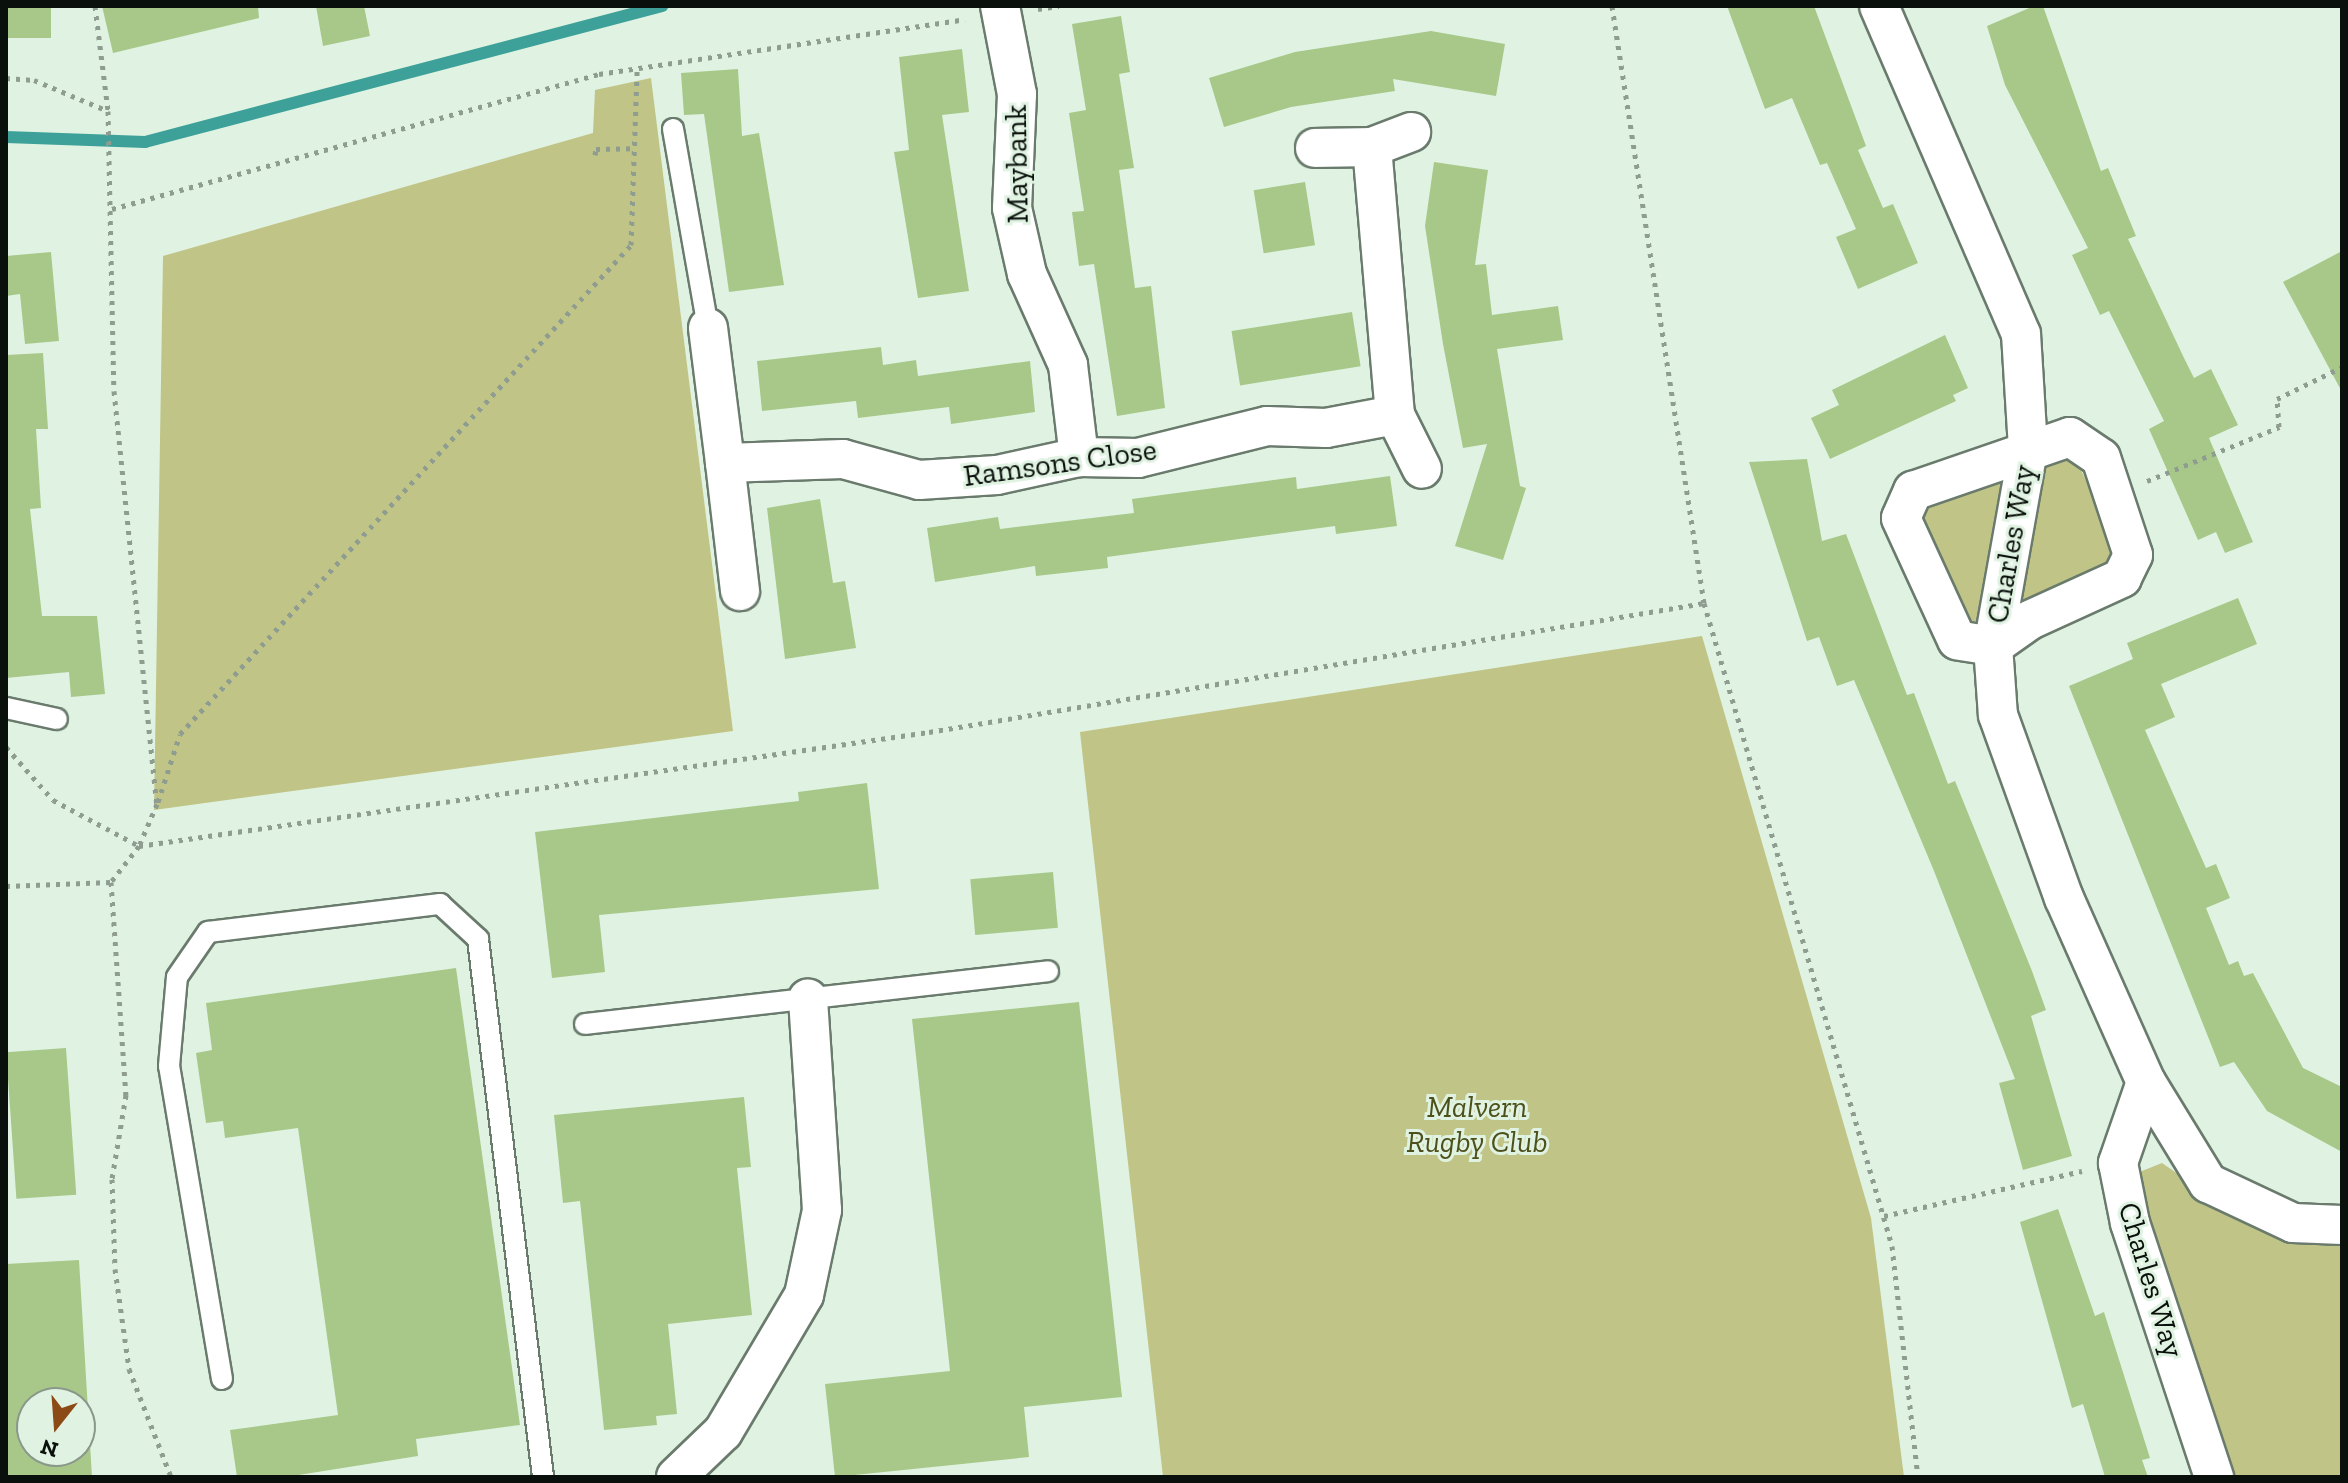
<!DOCTYPE html>
<style>
body{margin:0}
#map{position:relative;width:2348px;height:1483px;overflow:hidden;background:#e0f3e2;font-family:"Zilla Slab",serif}
div>[style]{position:absolute}
.green>*{inset:0;background:#c0c486}
.stream>*{height:12px;margin:-6px;padding:0 6px;transform-origin:6px;border-radius:6px;background:#3da199}
.building>*{inset:0;background:#a7c889;transform-origin:0 0}
.path>*{height:5px;margin-top:-2.5px;transform-origin:0;background:repeating-linear-gradient(90deg,#8f9d90 0 4px,transparent 0 10px)}
.roads{filter:drop-shadow(2px 0 #6a7b6d) drop-shadow(-2px 0 #6a7b6d) drop-shadow(0 2px #6a7b6d) drop-shadow(0 -2px #6a7b6d)}
.lane>*{height:20px;margin:-10px;padding:0 10px;transform-origin:10px;border-radius:10px;background:#fff}
.street>*{height:38px;margin:-19px;padding:0 19px;transform-origin:19px;border-radius:19px;background:#fff}
span{translate:-50% -50%;white-space:nowrap;text-align:center;line-height:1.15;-webkit-text-stroke:6px #e0f3e2;paint-order:stroke}
.street-label{font-size:30px;color:#0a100b}
.park-label{font-size:30px;color:#4e501b;font-style:italic}
.frame{position:absolute;inset:0;border:8px solid #0a100b;pointer-events:none}
.north{position:absolute;left:16px;top:1387px;width:80px;height:80px;box-sizing:border-box;background:#e0f3e2;border:2px solid #8a988c;border-radius:50%;rotate:197deg;font-size:22px;font-weight:700;line-height:32px;text-align:center;color:#0a100b}
.north::after{content:'';display:block;margin:auto;width:28px;height:36px;background:#8c4b16;clip-path:polygon(50% 0,100% 100%,50% 72%,0 100%)}
</style>
<div id="map">
<div class="green">
<i style="clip-path:polygon(651px 78px,733px 731px,154px 810px,163px 256px,593px 133px,595px 90px)"></i>
<i style="clip-path:polygon(2074px 455px,2122px 557px,2020px 601px,2045px 460px)"></i>
<i style="clip-path:polygon(1995px 474px,2005px 484px,1982px 627px,1968px 628px,1917px 513px,1920px 503px)"></i>
<i style="clip-path:polygon(1702px 636px,1871px 1218px,1904px 1477px,1163px 1477px,1080px 732px)"></i>
<i style="clip-path:polygon(2162px 1163px,2253px 1226px,2342px 1243px,2342px 1477px,2231px 1477px,2140px 1191px,2142px 1171px)"></i>
</div>
<div class="stream">
<i style="left:6px;top:137px;width:139px;rotate:2.1deg"></i>
<i style="left:145px;top:142px;width:535px;rotate:-14.74deg"></i>
</div>
<div class="building">
<i style="left:6px;top:6px;width:45px;height:32px"></i>
<i style="clip-path:polygon(102px 6px,258px 6px,259px 18px,113px 53px)"></i>
<i style="clip-path:polygon(316px 6px,364px 6px,370px 36px,323px 46px)"></i>
<i style="clip-path:polygon(1727px 6px,1814px 6px,1866px 146px,1858px 150px,1883px 208px,1893px 204px,1918px 263px,1858px 289px,1836px 237px,1856px 229px,1827px 163px,1820px 165px,1792px 98px,1765px 109px)"></i>
<i style="clip-path:polygon(2034px 6px,2043px 6px,2101px 171px,2108px 168px,2136px 236px,2128px 239px,2184px 358px,2194px 378px,2211px 369px,2238px 425px,2209px 438px,2253px 542px,2225px 553px,2216px 532px,2198px 540px,2149px 429px,2164px 421px,2109px 311px,2100px 315px,2072px 255px,2088px 248px,2005px 85px,1987px 26px)"></i>
<i style="clip-path:polygon(1121px 16px,1130px 72px,1119px 74px,1134px 168px,1119px 170px,1135px 288px,1151px 286px,1165px 408px,1117px 416px,1094px 264px,1079px 266px,1072px 212px,1084px 211px,1069px 113px,1086px 110px,1072px 24px)"></i>
<i style="clip-path:polygon(1431px 31px,1505px 44px,1496px 96px,1393px 79px,1395px 91px,1291px 107px,1224px 127px,1209px 78px,1295px 52px)"></i>
<i style="clip-path:polygon(962px 49px,969px 112px,942px 115px,969px 291px,918px 298px,894px 152px,909px 150px,899px 57px)"></i>
<i style="clip-path:polygon(738px 69px,742px 136px,759px 133px,784px 285px,729px 292px,704px 114px,684px 115px,681px 73px)"></i>
<i style="clip-path:polygon(1434px 162px,1488px 170px,1475px 265px,1486px 264px,1492px 315px,1558px 306px,1563px 340px,1497px 349px,1520px 486px,1526px 488px,1503px 560px,1455px 546px,1487px 444px,1463px 448px,1443px 344px,1425px 226px)"></i>
<i style="left:1305px;top:182px;width:64px;height:52px;rotate:81deg"></i>
<i style="clip-path:polygon(2342px 251px,2342px 392px,2283px 282px)"></i>
<i style="clip-path:polygon(51px 252px,59px 341px,25px 344px,20px 294px,6px 296px,6px 256px)"></i>
<i style="left:1352px;top:312px;width:55px;height:122px;rotate:81deg"></i>
<i style="clip-path:polygon(1945px 335px,1968px 388px,1953px 395px,1956px 401px,1830px 459px,1811px 418px,1839px 405px,1832px 390px)"></i>
<i style="clip-path:polygon(881px 347px,883px 365px,916px 360px,918px 376px,1030px 361px,1035px 412px,951px 424px,949px 407px,858px 418px,856px 401px,762px 411px,757px 361px)"></i>
<i style="clip-path:polygon(43px 353px,48px 429px,36px 429px,41px 508px,30px 509px,42px 616px,97px 616px,105px 694px,71px 697px,69px 672px,6px 678px,6px 355px)"></i>
<i style="clip-path:polygon(1807px 459px,1822px 541px,1846px 534px,1907px 695px,1914px 693px,1948px 784px,1955px 781px,2032px 971px,2046px 1010px,2031px 1016px,2072px 1156px,2023px 1170px,1999px 1083px,2015px 1079px,1934px 871px,1854px 680px,1837px 686px,1819px 637px,1807px 641px,1749px 462px)"></i>
<i style="clip-path:polygon(1390px 476px,1397px 526px,1336px 534px,1335px 526px,1107px 557px,1108px 568px,1036px 576px,1035px 566px,935px 582px,927px 528px,998px 517px,1000px 529px,1134px 513px,1132px 499px,1296px 477px,1297px 489px)"></i>
<i style="clip-path:polygon(820px 499px,833px 583px,845px 581px,856px 648px,785px 659px,767px 508px)"></i>
<i style="clip-path:polygon(2238px 598px,2257px 644px,2161px 684px,2175px 717px,2145px 730px,2206px 868px,2216px 864px,2230px 898px,2206px 908px,2229px 965px,2238px 961px,2244px 976px,2253px 973px,2303px 1068px,2342px 1087px,2342px 1152px,2267px 1111px,2234px 1062px,2220px 1067px,2069px 686px,2133px 659px,2127px 643px)"></i>
<i style="clip-path:polygon(867px 783px,879px 889px,599px 915px,605px 972px,552px 978px,535px 832px,799px 801px,798px 792px)"></i>
<i style="left:1053px;top:872px;width:56px;height:83px;rotate:85deg"></i>
<i style="clip-path:polygon(456px 968px,520px 1425px,416px 1439px,418px 1456px,286px 1477px,237px 1477px,230px 1430px,338px 1415px,298px 1128px,225px 1138px,223px 1121px,206px 1123px,196px 1053px,212px 1050px,206px 1003px)"></i>
<i style="clip-path:polygon(1079px 1002px,1122px 1397px,1024px 1407px,1029px 1457px,835px 1477px,825px 1384px,950px 1371px,912px 1019px)"></i>
<i style="left:66px;top:1048px;width:147px;height:60px;rotate:86deg"></i>
<i style="clip-path:polygon(744px 1097px,751px 1167px,737px 1168px,752px 1315px,668px 1324px,677px 1414px,656px 1416px,657px 1425px,604px 1430px,580px 1201px,563px 1203px,554px 1115px)"></i>
<i style="clip-path:polygon(2058px 1209px,2095px 1316px,2104px 1312px,2150px 1458px,2142px 1460px,2148px 1477px,2105px 1477px,2083px 1404px,2072px 1408px,2020px 1222px)"></i>
<i style="clip-path:polygon(evenodd,79px 1260px,92px 1477px,6px 1477px,6px 1264px,79px 1260px,32px 1403px,80px 1403px,80px 1451px,32px 1451px,32px 1403px)"></i>
</div>
<div class="path">
<i style="left:95px;top:6px;width:105px;rotate:82.9deg"></i>
<i style="left:1612px;top:6px;width:604px;rotate:81.24deg"></i>
<i style="left:1704px;top:603px;width:670px;rotate:73.7deg"></i>
<i style="left:1892px;top:1246px;width:232px;rotate:83.6deg"></i>
<i style="left:1038px;top:9px;width:21px;rotate:-8deg"></i>
<i style="left:6px;top:78px;width:28px;rotate:4deg"></i>
<i style="left:34px;top:80px;width:80px;rotate:22.7deg"></i>
<i style="left:108px;top:111px;width:280px;rotate:88.8deg"></i>
<i style="left:114px;top:391px;width:415px;rotate:84.1deg"></i>
<i style="left:157px;top:804px;width:46px;rotate:113.2deg"></i>
<i style="left:139px;top:846px;width:798px;rotate:-8.21deg"></i>
<i style="left:929px;top:732px;width:786px;rotate:-9.45deg"></i>
<i style="left:595px;top:155px;width:6px;rotate:-81deg"></i>
<i style="left:596px;top:149px;width:39px;rotate:-1deg"></i>
<i style="left:112px;top:209px;width:505px;rotate:-15.49deg"></i>
<i style="left:599px;top:74px;width:370px;rotate:-8.5deg"></i>
<i style="left:2147px;top:481px;width:143px;rotate:-22.2deg"></i>
<i style="left:2279px;top:427px;width:28px;rotate:-94deg"></i>
<i style="left:2277px;top:399px;width:72px;rotate:-26.2deg"></i>
<i style="left:6px;top:747px;width:71px;rotate:48.4deg"></i>
<i style="left:53px;top:800px;width:98px;rotate:28.1deg"></i>
<i style="left:139px;top:846px;width:46px;rotate:127.9deg"></i>
<i style="left:111px;top:882px;width:214px;rotate:86deg"></i>
<i style="left:126px;top:1095px;width:85px;rotate:99.5deg"></i>
<i style="left:112px;top:1179px;width:90px;rotate:88.1deg"></i>
<i style="left:115px;top:1269px;width:101px;rotate:82deg"></i>
<i style="left:129px;top:1369px;width:116px;rotate:68.7deg"></i>
<i style="left:158px;top:802px;width:71px;rotate:-72.1deg"></i>
<i style="left:180px;top:734px;width:665px;rotate:-47.31deg"></i>
<i style="left:631px;top:245px;width:174px;rotate:-88deg"></i>
<i style="left:6px;top:886px;width:105px;rotate:-2.2deg"></i>
<i style="left:1884px;top:1216px;width:203px;rotate:-12.8deg"></i>
</div>
<div class="roads">
<div class="lane">
<i style="left:673px;top:129px;width:202px;rotate:80deg"></i>
<i style="left:6px;top:708px;width:52px;rotate:12.2deg"></i>
<i style="left:585px;top:1024px;width:466px;rotate:-6.5deg"></i>
<i style="left:222px;top:1379px;width:317px;rotate:-99.6deg"></i>
<i style="left:169px;top:1066px;width:89px;rotate:-84.9deg"></i>
<i style="left:177px;top:977px;width:55px;rotate:-55.4deg"></i>
<i style="left:208px;top:932px;width:234px;rotate:-6.9deg"></i>
<i style="left:440px;top:904px;width:52px;rotate:42.6deg"></i>
<i style="left:478px;top:939px;width:542px;rotate:83.11deg"></i>
</div>
<div class="street">
<i style="left:1000px;top:6px;width:90px;rotate:79.1deg"></i>
<i style="left:1017px;top:94px;width:114px;rotate:92.5deg"></i>
<i style="left:1012px;top:208px;width:68px;rotate:77.2deg"></i>
<i style="left:1027px;top:274px;width:100px;rotate:65.7deg"></i>
<i style="left:1068px;top:365px;width:93px;rotate:83.2deg"></i>
<i style="left:1879px;top:6px;width:357px;rotate:66.6deg"></i>
<i style="left:2021px;top:334px;width:116px;rotate:86.5deg"></i>
<i style="left:2028px;top:450px;width:199px;rotate:100.1deg"></i>
<i style="left:1993px;top:646px;width:69px;rotate:85.9deg"></i>
<i style="left:1998px;top:715px;width:195px;rotate:70.2deg"></i>
<i style="left:2064px;top:898px;width:201px;rotate:66deg"></i>
<i style="left:2146px;top:1082px;width:119px;rotate:58.5deg"></i>
<i style="left:2208px;top:1183px;width:94px;rotate:25.2deg"></i>
<i style="left:2293px;top:1223px;width:49px;rotate:2.3deg"></i>
<i style="left:1315px;top:148px;width:57px;rotate:-1deg"></i>
<i style="left:708px;top:328px;width:136px;rotate:82.8deg"></i>
<i style="left:725px;top:463px;width:118px;rotate:-1.9deg"></i>
<i style="left:843px;top:459px;width:79px;rotate:15.4deg"></i>
<i style="left:919px;top:480px;width:78px;rotate:-3.7deg"></i>
<i style="left:997px;top:475px;width:84px;rotate:-12.4deg"></i>
<i style="left:1079px;top:457px;width:59px;rotate:1deg"></i>
<i style="left:1138px;top:458px;width:133px;rotate:-13.9deg"></i>
<i style="left:1267px;top:426px;width:59px;rotate:1.9deg"></i>
<i style="left:1326px;top:428px;width:70px;rotate:-10.7deg"></i>
<i style="left:1395px;top:415px;width:269px;rotate:-94.9deg"></i>
<i style="left:1372px;top:147px;width:42px;rotate:-21deg"></i>
<i style="left:1395px;top:415px;width:60px;rotate:63.4deg"></i>
<i style="left:2070px;top:437px;width:37px;rotate:34deg"></i>
<i style="left:2101px;top:458px;width:102px;rotate:71.7deg"></i>
<i style="left:2133px;top:555px;width:25px;rotate:116deg"></i>
<i style="left:2122px;top:578px;width:101px;rotate:155.5deg"></i>
<i style="left:2030px;top:620px;width:45px;rotate:144.9deg"></i>
<i style="left:1993px;top:646px;width:36px;rotate:-171deg"></i>
<i style="left:1957px;top:640px;width:134px;rotate:-114.7deg"></i>
<i style="left:1901px;top:518px;width:30px;rotate:-66deg"></i>
<i style="left:1913px;top:491px;width:166px;rotate:-19deg"></i>
<i style="left:725px;top:463px;width:129px;rotate:83.3deg"></i>
<i style="left:2146px;top:1082px;width:86px;rotate:109.1deg"></i>
<i style="left:2118px;top:1163px;width:61px;rotate:78.7deg"></i>
<i style="left:2130px;top:1223px;width:268px;rotate:71.7deg"></i>
<i style="left:676px;top:1477px;width:65px;rotate:-43.8deg"></i>
<i style="left:723px;top:1432px;width:159px;rotate:-59.4deg"></i>
<i style="left:804px;top:1295px;width:87px;rotate:-78deg"></i>
<i style="left:822px;top:1210px;width:212px;rotate:-93.8deg"></i>
</div>
</div>
<div class="street-label">
<span style="left:1017px;top:164px;rotate:-91deg">Maybank</span>
<span style="left:1060px;top:463px;rotate:-8deg">Ramsons Close</span>
<span style="left:2011px;top:544px;rotate:-80deg">Charles Way</span>
<span style="left:2151px;top:1280px;rotate:73deg">Charles Way</span>
</div>
<div class="park-label">
<span style="left:1477px;top:1124px">Malvern<br>Rugby Club</span>
</div>
<div class="frame"></div>
<div class="north">N</div>
</div>
